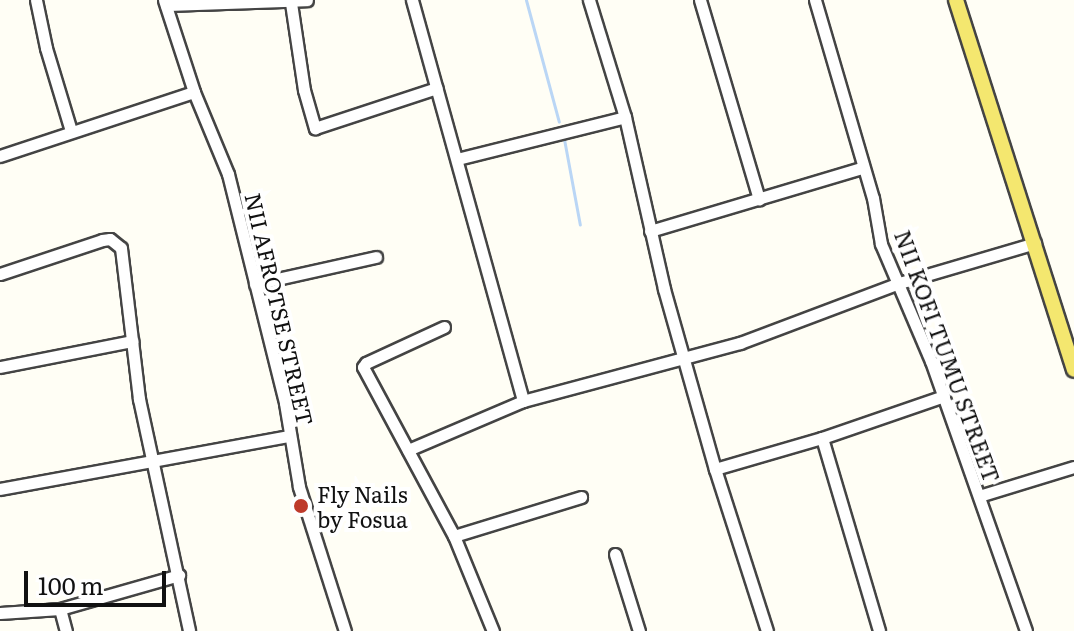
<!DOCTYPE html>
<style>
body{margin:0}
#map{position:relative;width:1074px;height:631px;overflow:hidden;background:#fffef5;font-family:Literata,serif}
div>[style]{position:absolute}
.stream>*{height:3px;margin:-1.5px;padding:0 1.5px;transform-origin:1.5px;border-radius:1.5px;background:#bad6f5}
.roads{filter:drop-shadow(2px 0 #444) drop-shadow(-2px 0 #444) drop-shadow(0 2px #444) drop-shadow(0 -2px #444)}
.minor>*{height:11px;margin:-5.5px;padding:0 5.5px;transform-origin:5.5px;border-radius:5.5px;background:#fff}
.major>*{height:14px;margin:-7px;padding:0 7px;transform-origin:7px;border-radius:7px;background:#f4e76f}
.dots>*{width:22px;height:22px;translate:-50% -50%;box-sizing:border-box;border:4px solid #fff;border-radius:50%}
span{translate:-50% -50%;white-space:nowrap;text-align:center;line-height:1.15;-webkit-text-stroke:8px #fff;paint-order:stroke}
.street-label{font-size:22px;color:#111}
.poi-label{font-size:22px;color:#111}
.left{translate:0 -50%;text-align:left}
.scale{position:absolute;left:24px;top:571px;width:142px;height:36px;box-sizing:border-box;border:4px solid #111;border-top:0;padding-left:10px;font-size:24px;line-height:28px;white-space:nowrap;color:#111;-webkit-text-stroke:6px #fff;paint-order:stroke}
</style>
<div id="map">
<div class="stream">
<i style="left:526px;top:0;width:126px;rotate:74.9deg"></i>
<i style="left:564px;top:139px;width:87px;rotate:79.5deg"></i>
</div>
<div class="roads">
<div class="minor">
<i style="left:36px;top:0;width:49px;rotate:78.2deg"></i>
<i style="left:46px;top:48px;width:87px;rotate:73.2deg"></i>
<i style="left:164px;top:0;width:97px;rotate:71.9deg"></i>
<i style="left:194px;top:92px;width:89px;rotate:67.5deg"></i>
<i style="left:228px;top:174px;width:236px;rotate:76deg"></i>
<i style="left:285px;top:403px;width:85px;rotate:80.5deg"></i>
<i style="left:299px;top:487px;width:151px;rotate:72.3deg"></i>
<i style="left:412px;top:0;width:416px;rotate:74.5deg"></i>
<i style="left:589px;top:0;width:122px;rotate:72.9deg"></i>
<i style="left:625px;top:117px;width:176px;rotate:77.2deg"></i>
<i style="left:664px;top:289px;width:187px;rotate:74.2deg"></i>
<i style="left:715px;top:469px;width:170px;rotate:72.2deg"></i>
<i style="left:700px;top:0;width:208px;rotate:73.5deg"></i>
<i style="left:815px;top:0;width:206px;rotate:73.7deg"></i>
<i style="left:873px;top:198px;width:47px;rotate:80.1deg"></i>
<i style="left:881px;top:244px;width:127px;rotate:66.9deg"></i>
<i style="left:931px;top:361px;width:286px;rotate:70.6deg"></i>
<i style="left:291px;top:3px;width:88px;rotate:81.5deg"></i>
<i style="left:304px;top:90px;width:40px;rotate:74deg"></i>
<i style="left:315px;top:128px;width:128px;rotate:-18.2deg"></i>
<i style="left:166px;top:5px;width:141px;rotate:-2deg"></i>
<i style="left:0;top:156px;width:204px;rotate:-18.3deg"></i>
<i style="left:457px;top:159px;width:173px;rotate:-14deg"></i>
<i style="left:650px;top:231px;width:221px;rotate:-16.6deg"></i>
<i style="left:0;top:274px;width:108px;rotate:-18.4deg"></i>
<i style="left:102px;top:240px;width:8px;rotate:-7deg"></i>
<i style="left:110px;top:239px;width:14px;rotate:39deg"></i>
<i style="left:121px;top:248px;width:152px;rotate:83.2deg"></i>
<i style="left:139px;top:399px;width:237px;rotate:77.8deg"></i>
<i style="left:255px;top:284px;width:124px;rotate:-12.6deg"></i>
<i style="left:444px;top:327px;width:86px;rotate:155.2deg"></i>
<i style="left:366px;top:363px;width:5px;rotate:127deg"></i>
<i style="left:363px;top:367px;width:192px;rotate:61.7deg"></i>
<i style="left:454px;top:536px;width:103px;rotate:67.7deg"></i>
<i style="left:0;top:367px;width:135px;rotate:-11.1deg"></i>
<i style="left:822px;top:438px;width:201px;rotate:73.5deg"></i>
<i style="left:408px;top:450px;width:125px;rotate:-23.1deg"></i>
<i style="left:523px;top:401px;width:225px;rotate:-15deg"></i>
<i style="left:740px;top:343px;width:167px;rotate:-20.7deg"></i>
<i style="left:896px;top:284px;width:145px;rotate:-16.4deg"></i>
<i style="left:715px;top:469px;width:111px;rotate:-16.2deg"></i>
<i style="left:822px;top:438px;width:129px;rotate:-19deg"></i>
<i style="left:0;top:489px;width:294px;rotate:-10.4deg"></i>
<i style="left:979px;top:496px;width:99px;rotate:-17deg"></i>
<i style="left:454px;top:536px;width:133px;rotate:-17.1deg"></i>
<i style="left:615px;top:554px;width:81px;rotate:72.7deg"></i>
<i style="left:60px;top:609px;width:23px;rotate:75deg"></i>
<i style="left:0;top:613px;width:60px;rotate:-3.8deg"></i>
<i style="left:60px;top:609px;width:124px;rotate:-15.9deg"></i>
</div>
<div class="major">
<i style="left:956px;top:0;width:388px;rotate:72.3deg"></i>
</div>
</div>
<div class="dots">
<i style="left:301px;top:506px;background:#be3a2b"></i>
</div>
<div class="street-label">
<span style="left:280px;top:309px;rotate:77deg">NII AFROTSE STREET</span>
<span style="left:948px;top:356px;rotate:70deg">NII KOFI TUMU STREET</span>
</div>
<div class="poi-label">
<span class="left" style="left:317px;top:506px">Fly Nails<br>by Fosua</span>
</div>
<div class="scale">100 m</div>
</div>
